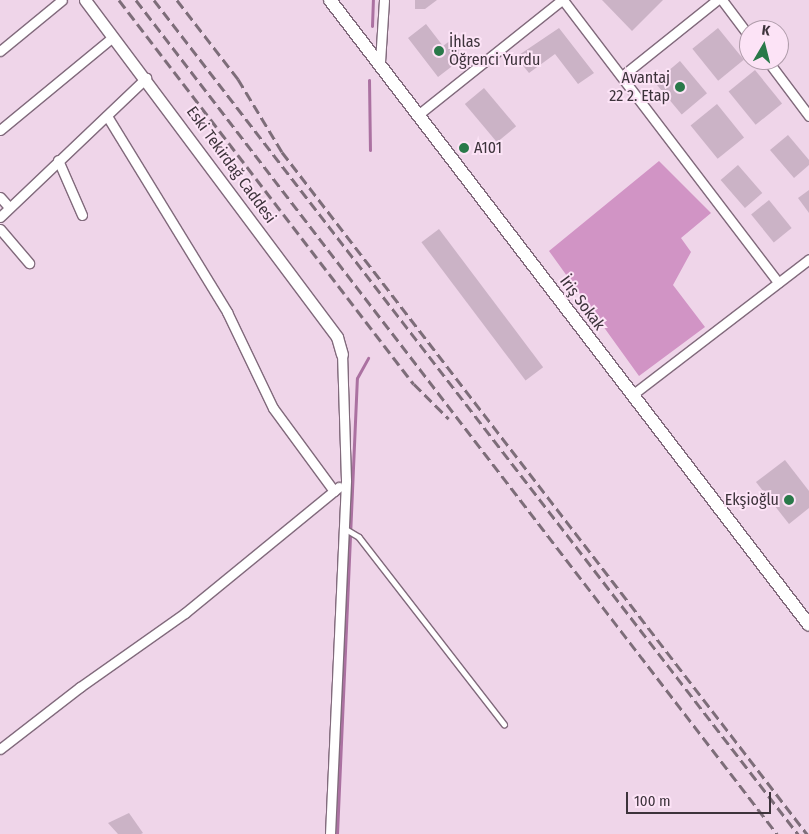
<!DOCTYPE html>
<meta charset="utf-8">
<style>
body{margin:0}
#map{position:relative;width:809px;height:834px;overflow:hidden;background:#efd5e9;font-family:"Fira Sans Condensed",sans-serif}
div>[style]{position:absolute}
.green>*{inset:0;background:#d194c5}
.stream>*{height:3px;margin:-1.5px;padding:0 1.5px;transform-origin:1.5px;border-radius:1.5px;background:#ab71a1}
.building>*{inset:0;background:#cbb3c6;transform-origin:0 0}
.roads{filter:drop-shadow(1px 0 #816a7c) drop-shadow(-1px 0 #816a7c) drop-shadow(0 1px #816a7c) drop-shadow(0 -1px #816a7c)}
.service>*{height:4.5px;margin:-2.25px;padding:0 2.25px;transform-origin:2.25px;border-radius:2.25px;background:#fff}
.minor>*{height:9px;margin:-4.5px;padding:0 4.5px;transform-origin:4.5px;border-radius:4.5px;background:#fff}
.tertiary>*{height:11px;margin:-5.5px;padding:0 5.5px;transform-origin:5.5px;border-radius:5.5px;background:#fff}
.secondary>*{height:12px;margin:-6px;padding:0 6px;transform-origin:6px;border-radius:6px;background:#fff}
.rail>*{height:3px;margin-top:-1.5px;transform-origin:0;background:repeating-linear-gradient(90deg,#7d6d79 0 10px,transparent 0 15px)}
.dots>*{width:14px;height:14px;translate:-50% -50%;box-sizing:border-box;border:2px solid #fce3f6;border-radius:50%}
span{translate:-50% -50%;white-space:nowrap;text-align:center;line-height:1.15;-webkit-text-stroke:4px #fce3f6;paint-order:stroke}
.poi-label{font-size:16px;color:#3d333b}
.left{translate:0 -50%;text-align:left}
.right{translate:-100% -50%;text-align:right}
.street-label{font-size:16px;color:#3d333b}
.north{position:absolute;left:739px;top:20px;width:50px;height:50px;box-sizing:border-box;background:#fce3f6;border:1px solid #b09dab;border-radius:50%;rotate:8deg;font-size:14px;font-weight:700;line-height:20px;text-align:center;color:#3d333b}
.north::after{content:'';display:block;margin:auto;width:18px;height:22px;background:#297949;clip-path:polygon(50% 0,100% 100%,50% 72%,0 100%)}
.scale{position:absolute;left:626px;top:792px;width:145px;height:22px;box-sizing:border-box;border:2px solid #3d333b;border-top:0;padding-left:6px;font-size:15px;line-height:18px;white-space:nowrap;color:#3d333b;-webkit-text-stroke:4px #fce3f6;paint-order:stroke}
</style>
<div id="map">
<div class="green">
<i style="clip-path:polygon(659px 161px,711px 213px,681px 238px,691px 252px,673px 285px,705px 327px,639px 376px,549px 251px)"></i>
</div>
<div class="stream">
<i style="left:372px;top:26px;width:26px;rotate:-88deg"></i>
<i style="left:369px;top:80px;width:70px;rotate:89.2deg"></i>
<i style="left:337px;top:834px;width:456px;rotate:-87.5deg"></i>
<i style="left:357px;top:378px;width:23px;rotate:-61deg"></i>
</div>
<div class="building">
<i style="clip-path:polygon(415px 0,437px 0,425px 9px,415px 9px)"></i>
<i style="clip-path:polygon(602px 0,663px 0,632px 31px)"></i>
<i style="clip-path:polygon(426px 24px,443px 46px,451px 40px,464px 57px,438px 77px,408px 38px)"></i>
<i style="clip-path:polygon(559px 28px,594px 73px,578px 84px,555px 54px,529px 73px,516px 57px)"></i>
<i style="left:718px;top:28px;width:41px;height:33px;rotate:51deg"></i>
<i style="left:680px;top:61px;width:42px;height:33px;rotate:50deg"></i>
<i style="left:755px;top:70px;width:43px;height:34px;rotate:51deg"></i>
<i style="left:484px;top:88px;width:50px;height:25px;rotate:50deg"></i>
<i style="left:717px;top:104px;width:43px;height:34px;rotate:51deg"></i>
<i style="clip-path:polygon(788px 135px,809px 160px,809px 165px,794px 178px,770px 150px)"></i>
<i style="left:738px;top:165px;width:37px;height:23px;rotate:49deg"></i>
<i style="clip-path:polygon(809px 190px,809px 213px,798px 198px)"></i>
<i style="left:769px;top:200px;width:36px;height:23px;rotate:51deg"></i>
<i style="left:439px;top:229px;width:173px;height:22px;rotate:53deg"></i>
<i style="clip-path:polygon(785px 460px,809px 491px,809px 508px,789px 524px,756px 482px)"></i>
<i style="clip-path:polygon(129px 813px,143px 833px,141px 834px,118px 834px,108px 823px)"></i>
</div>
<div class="roads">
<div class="service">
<i style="left:344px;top:528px;width:17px;rotate:31deg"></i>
<i style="left:359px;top:537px;width:237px;rotate:52.2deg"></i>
</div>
<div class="minor">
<i style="left:563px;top:0;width:355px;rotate:52.7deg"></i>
<i style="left:722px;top:0;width:45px;rotate:53.1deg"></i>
<i style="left:0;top:51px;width:80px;rotate:-39.4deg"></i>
<i style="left:767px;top:60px;width:70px;rotate:53.1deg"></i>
<i style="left:380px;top:62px;width:62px;rotate:-86.3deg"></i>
<i style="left:622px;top:76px;width:122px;rotate:-38.7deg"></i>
<i style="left:419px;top:114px;width:183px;rotate:-38.6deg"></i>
<i style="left:107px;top:116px;width:230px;rotate:58.5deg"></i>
<i style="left:227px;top:312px;width:106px;rotate:64.4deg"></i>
<i style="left:273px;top:408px;width:103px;rotate:53.7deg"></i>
<i style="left:0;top:130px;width:146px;rotate:-39.5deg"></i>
<i style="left:58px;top:160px;width:60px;rotate:66.4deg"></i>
<i style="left:0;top:197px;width:13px;rotate:48deg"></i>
<i style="left:0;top:217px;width:202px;rotate:-43.6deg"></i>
<i style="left:0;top:229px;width:45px;rotate:49.5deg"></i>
<i style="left:632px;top:395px;width:223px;rotate:-37.5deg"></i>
<i style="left:0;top:749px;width:101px;rotate:-37.8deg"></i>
<i style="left:80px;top:687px;width:128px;rotate:-35.2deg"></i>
<i style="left:185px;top:613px;width:199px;rotate:-39.3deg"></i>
<i style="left:330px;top:834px;width:354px;rotate:-87.4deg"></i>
<i style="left:346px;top:480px;width:126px;rotate:-91.8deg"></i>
</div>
<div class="tertiary">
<i style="left:85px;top:0;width:421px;rotate:53.2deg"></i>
<i style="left:337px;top:337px;width:18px;rotate:74deg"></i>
</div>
<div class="secondary">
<i style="left:330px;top:0;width:787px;rotate:52.53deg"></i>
</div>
</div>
<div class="rail">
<i style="left:119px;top:0;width:484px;rotate:52.5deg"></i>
<i style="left:414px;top:384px;width:49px;rotate:45deg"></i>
<i style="left:136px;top:0;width:1052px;rotate:52.45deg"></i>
<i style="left:154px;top:0;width:1054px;rotate:52.33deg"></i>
<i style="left:177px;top:0;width:100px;rotate:52.3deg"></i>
<i style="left:238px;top:79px;width:85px;rotate:58.9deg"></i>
<i style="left:282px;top:152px;width:861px;rotate:52.41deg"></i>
</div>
<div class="dots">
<i style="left:439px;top:51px;background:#297949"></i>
<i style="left:680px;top:87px;background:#297949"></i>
<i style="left:464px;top:148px;background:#297949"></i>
<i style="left:789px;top:500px;background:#297949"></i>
</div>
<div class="poi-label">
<span class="left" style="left:449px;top:51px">İhlas<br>Öğrenci Yurdu</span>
<span class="right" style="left:670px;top:87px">Avantaj<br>22 2. Etap</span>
<span class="left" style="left:474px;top:148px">A101</span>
<span class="right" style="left:779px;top:500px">Ekşioğlu</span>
</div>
<div class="street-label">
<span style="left:231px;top:165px;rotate:54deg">Eski Tekirdağ Caddesi</span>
<span style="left:582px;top:303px;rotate:53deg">İriş Sokak</span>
</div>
<div class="north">K</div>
<div class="scale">100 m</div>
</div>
